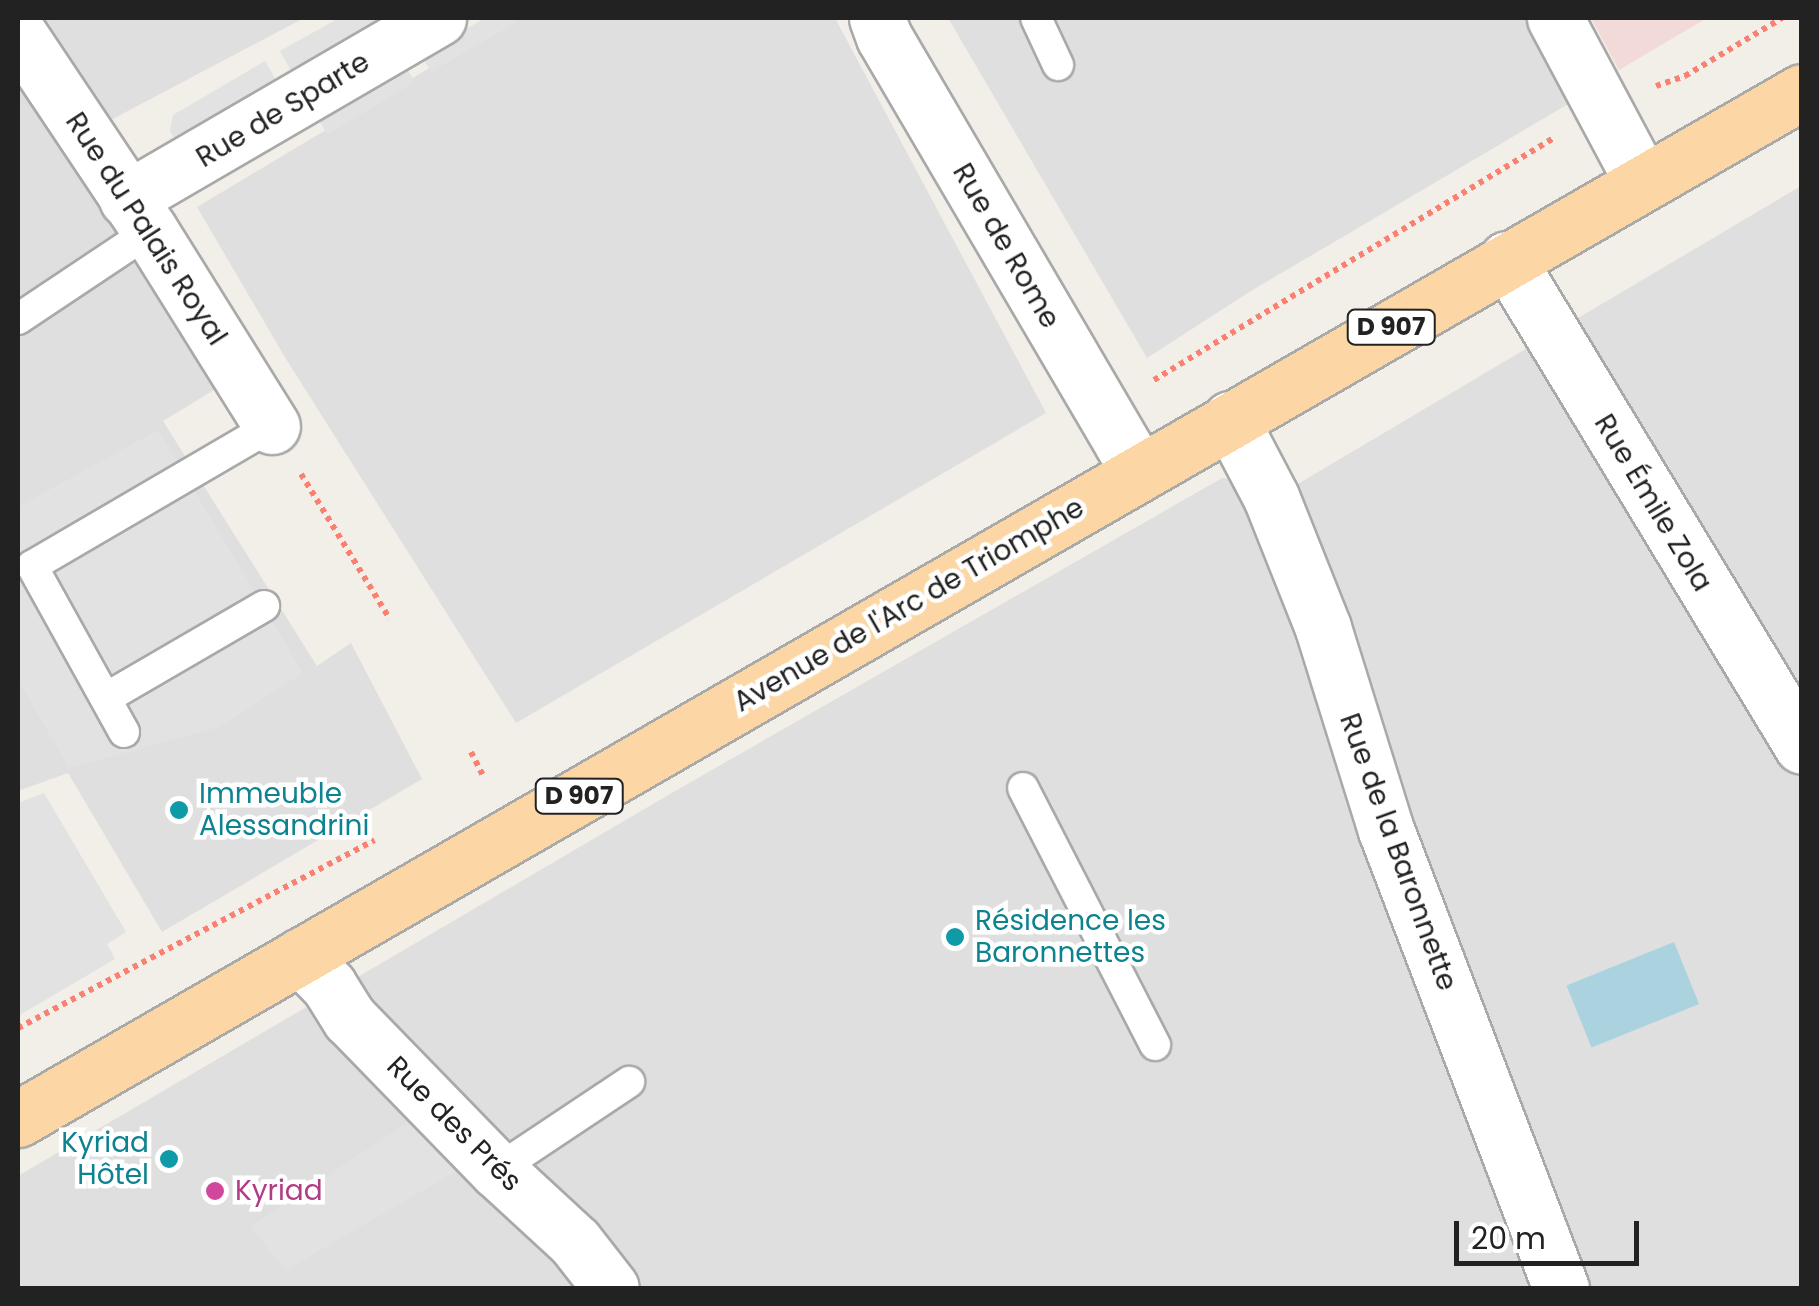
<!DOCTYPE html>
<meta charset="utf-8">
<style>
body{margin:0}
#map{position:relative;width:1819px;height:1306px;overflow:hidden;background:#f2efe9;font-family:Poppins,sans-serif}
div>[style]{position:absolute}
.residential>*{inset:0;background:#e0dfdf}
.commercial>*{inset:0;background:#f2dad9}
.parking>*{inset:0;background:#e2e2e2;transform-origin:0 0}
.water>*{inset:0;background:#aad3df;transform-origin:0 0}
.path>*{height:6px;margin-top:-3px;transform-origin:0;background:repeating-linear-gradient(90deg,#fa8072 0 5px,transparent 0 10px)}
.roads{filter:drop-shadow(2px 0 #a9a9a9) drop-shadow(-2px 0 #a9a9a9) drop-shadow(0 2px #a9a9a9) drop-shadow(0 -2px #a9a9a9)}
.lane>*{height:30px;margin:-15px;padding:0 15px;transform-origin:15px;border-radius:15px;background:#fff}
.street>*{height:55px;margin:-27.5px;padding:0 27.5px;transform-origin:27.5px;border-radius:27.5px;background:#fff}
.primary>*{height:55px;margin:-27.5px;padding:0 27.5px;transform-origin:27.5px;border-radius:27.5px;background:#fcd6a4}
.dots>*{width:28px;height:28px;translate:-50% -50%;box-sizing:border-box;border:5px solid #fff;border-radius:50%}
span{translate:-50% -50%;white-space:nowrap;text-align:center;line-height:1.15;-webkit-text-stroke:9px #fff;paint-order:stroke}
.shield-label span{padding:2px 8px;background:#fff;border:2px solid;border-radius:8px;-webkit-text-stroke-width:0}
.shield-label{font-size:25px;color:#222;font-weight:700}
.street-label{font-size:28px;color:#222}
.culture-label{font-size:28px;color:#0d838f}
.left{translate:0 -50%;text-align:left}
.right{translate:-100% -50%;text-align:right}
.hotel-label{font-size:28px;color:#b23c85}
.frame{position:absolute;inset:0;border:20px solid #222;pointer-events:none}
.scale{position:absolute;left:1454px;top:1221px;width:185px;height:45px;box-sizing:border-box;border:5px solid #222;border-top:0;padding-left:12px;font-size:30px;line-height:35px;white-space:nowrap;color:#222;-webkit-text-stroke:8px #fff;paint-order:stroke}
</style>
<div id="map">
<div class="residential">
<i style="clip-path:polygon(38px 18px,304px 18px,107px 122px)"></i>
<i style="clip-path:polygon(513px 18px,835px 18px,1046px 413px,516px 723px,286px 359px,197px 207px)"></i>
<i style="clip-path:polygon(948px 18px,1525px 18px,1570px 103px,1251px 291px,1147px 358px)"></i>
<i style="clip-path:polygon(18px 72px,224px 384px,163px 421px,317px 666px,351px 643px,422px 779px,162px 932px,68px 773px,18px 791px)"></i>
<i style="clip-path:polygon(1801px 186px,1801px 1288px,18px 1287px,18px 1176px,670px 794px,1222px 478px,1291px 488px)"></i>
</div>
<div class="commercial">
<i style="clip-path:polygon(1591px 18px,1707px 18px,1619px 70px)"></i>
</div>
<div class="parking">
<i style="clip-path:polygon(339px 18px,379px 19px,291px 71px,280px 51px)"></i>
<i style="clip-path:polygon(485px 18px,518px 21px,431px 72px,421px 55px)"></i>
<i style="clip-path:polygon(265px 61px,276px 80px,174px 138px,170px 131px,173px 115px)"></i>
<i style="left:404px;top:64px;width:21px;height:102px;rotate:59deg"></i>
<i style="clip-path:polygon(158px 430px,303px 673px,219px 727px,69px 768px,18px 680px,18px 507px)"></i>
<i style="clip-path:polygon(44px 793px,126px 932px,107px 944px,115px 959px,18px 1016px,18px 803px)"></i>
<i style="clip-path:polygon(410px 1121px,458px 1170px,286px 1270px,250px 1227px)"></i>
</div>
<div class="water">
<i style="left:1674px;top:942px;width:67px;height:116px;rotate:68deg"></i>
</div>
<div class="path">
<i style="left:1656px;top:86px;width:31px;rotate:-19deg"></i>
<i style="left:1685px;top:76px;width:113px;rotate:-30.9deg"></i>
<i style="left:1154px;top:380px;width:468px;rotate:-31.2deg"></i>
<i style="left:301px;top:474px;width:170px;rotate:58.5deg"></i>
<i style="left:471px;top:752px;width:29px;rotate:63deg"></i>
<i style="left:18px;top:1028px;width:403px;rotate:-27.8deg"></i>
</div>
<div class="roads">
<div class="lane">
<i style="left:1036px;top:18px;width:52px;rotate:64.9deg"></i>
<i style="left:18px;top:319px;width:159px;rotate:-33.7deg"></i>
<i style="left:106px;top:698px;width:183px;rotate:-30.2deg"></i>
<i style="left:124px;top:732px;width:190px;rotate:-119deg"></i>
<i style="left:32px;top:566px;width:278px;rotate:-30.3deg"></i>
<i style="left:1023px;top:788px;width:289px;rotate:62.8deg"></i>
<i style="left:497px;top:1170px;width:159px;rotate:-33.7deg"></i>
</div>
<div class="street">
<i style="left:877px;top:18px;width:20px;rotate:70deg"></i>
<i style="left:884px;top:37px;width:504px;rotate:59.62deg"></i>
<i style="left:1555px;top:18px;width:185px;rotate:61.9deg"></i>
<i style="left:18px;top:33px;width:238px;rotate:56.3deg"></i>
<i style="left:150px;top:231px;width:230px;rotate:58deg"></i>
<i style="left:127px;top:199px;width:360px;rotate:-30.2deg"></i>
<i style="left:1507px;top:259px;width:569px;rotate:58.79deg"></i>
<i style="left:1230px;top:419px;width:88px;rotate:62.3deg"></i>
<i style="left:1271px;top:497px;width:141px;rotate:68.3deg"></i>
<i style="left:1323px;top:628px;width:212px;rotate:72.7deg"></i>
<i style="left:1386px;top:830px;width:490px;rotate:69.1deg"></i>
<i style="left:300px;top:956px;width:42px;rotate:46deg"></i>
<i style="left:329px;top:986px;width:39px;rotate:58deg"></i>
<i style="left:350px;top:1019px;width:211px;rotate:45.8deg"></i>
<i style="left:497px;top:1170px;width:106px;rotate:42.7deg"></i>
<i style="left:575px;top:1242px;width:58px;rotate:52deg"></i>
</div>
<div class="primary">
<i style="left:18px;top:1119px;width:2058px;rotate:-29.93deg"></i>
</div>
</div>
<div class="dots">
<i style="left:179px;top:810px;background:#0f9aa8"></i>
<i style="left:955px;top:937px;background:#0f9aa8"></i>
<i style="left:169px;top:1159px;background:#0f9aa8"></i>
<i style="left:215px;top:1191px;background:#d1479c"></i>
</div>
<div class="shield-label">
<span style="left:1391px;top:327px">D 907</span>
<span style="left:579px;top:796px">D 907</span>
</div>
<div class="street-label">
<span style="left:283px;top:110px;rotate:-31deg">Rue de Sparte</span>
<span style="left:146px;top:229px;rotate:57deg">Rue du Palais Royal</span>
<span style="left:1006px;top:246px;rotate:60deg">Rue de Rome</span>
<span style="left:1653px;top:503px;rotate:59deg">Rue Émile Zola</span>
<span style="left:909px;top:605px;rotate:-30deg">Avenue de l'Arc de Triomphe</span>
<span style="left:1398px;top:852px;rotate:70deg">Rue de la Baronnette</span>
<span style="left:454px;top:1124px;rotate:45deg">Rue des Prés</span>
</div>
<div class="culture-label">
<span class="left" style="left:199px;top:810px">Immeuble<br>Alessandrini</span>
<span class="left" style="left:975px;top:937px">Résidence les<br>Baronnettes</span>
<span class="right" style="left:149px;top:1159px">Kyriad<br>Hôtel</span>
</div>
<div class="hotel-label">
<span class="left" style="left:235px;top:1191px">Kyriad</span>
</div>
<div class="frame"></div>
<div class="scale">20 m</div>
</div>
